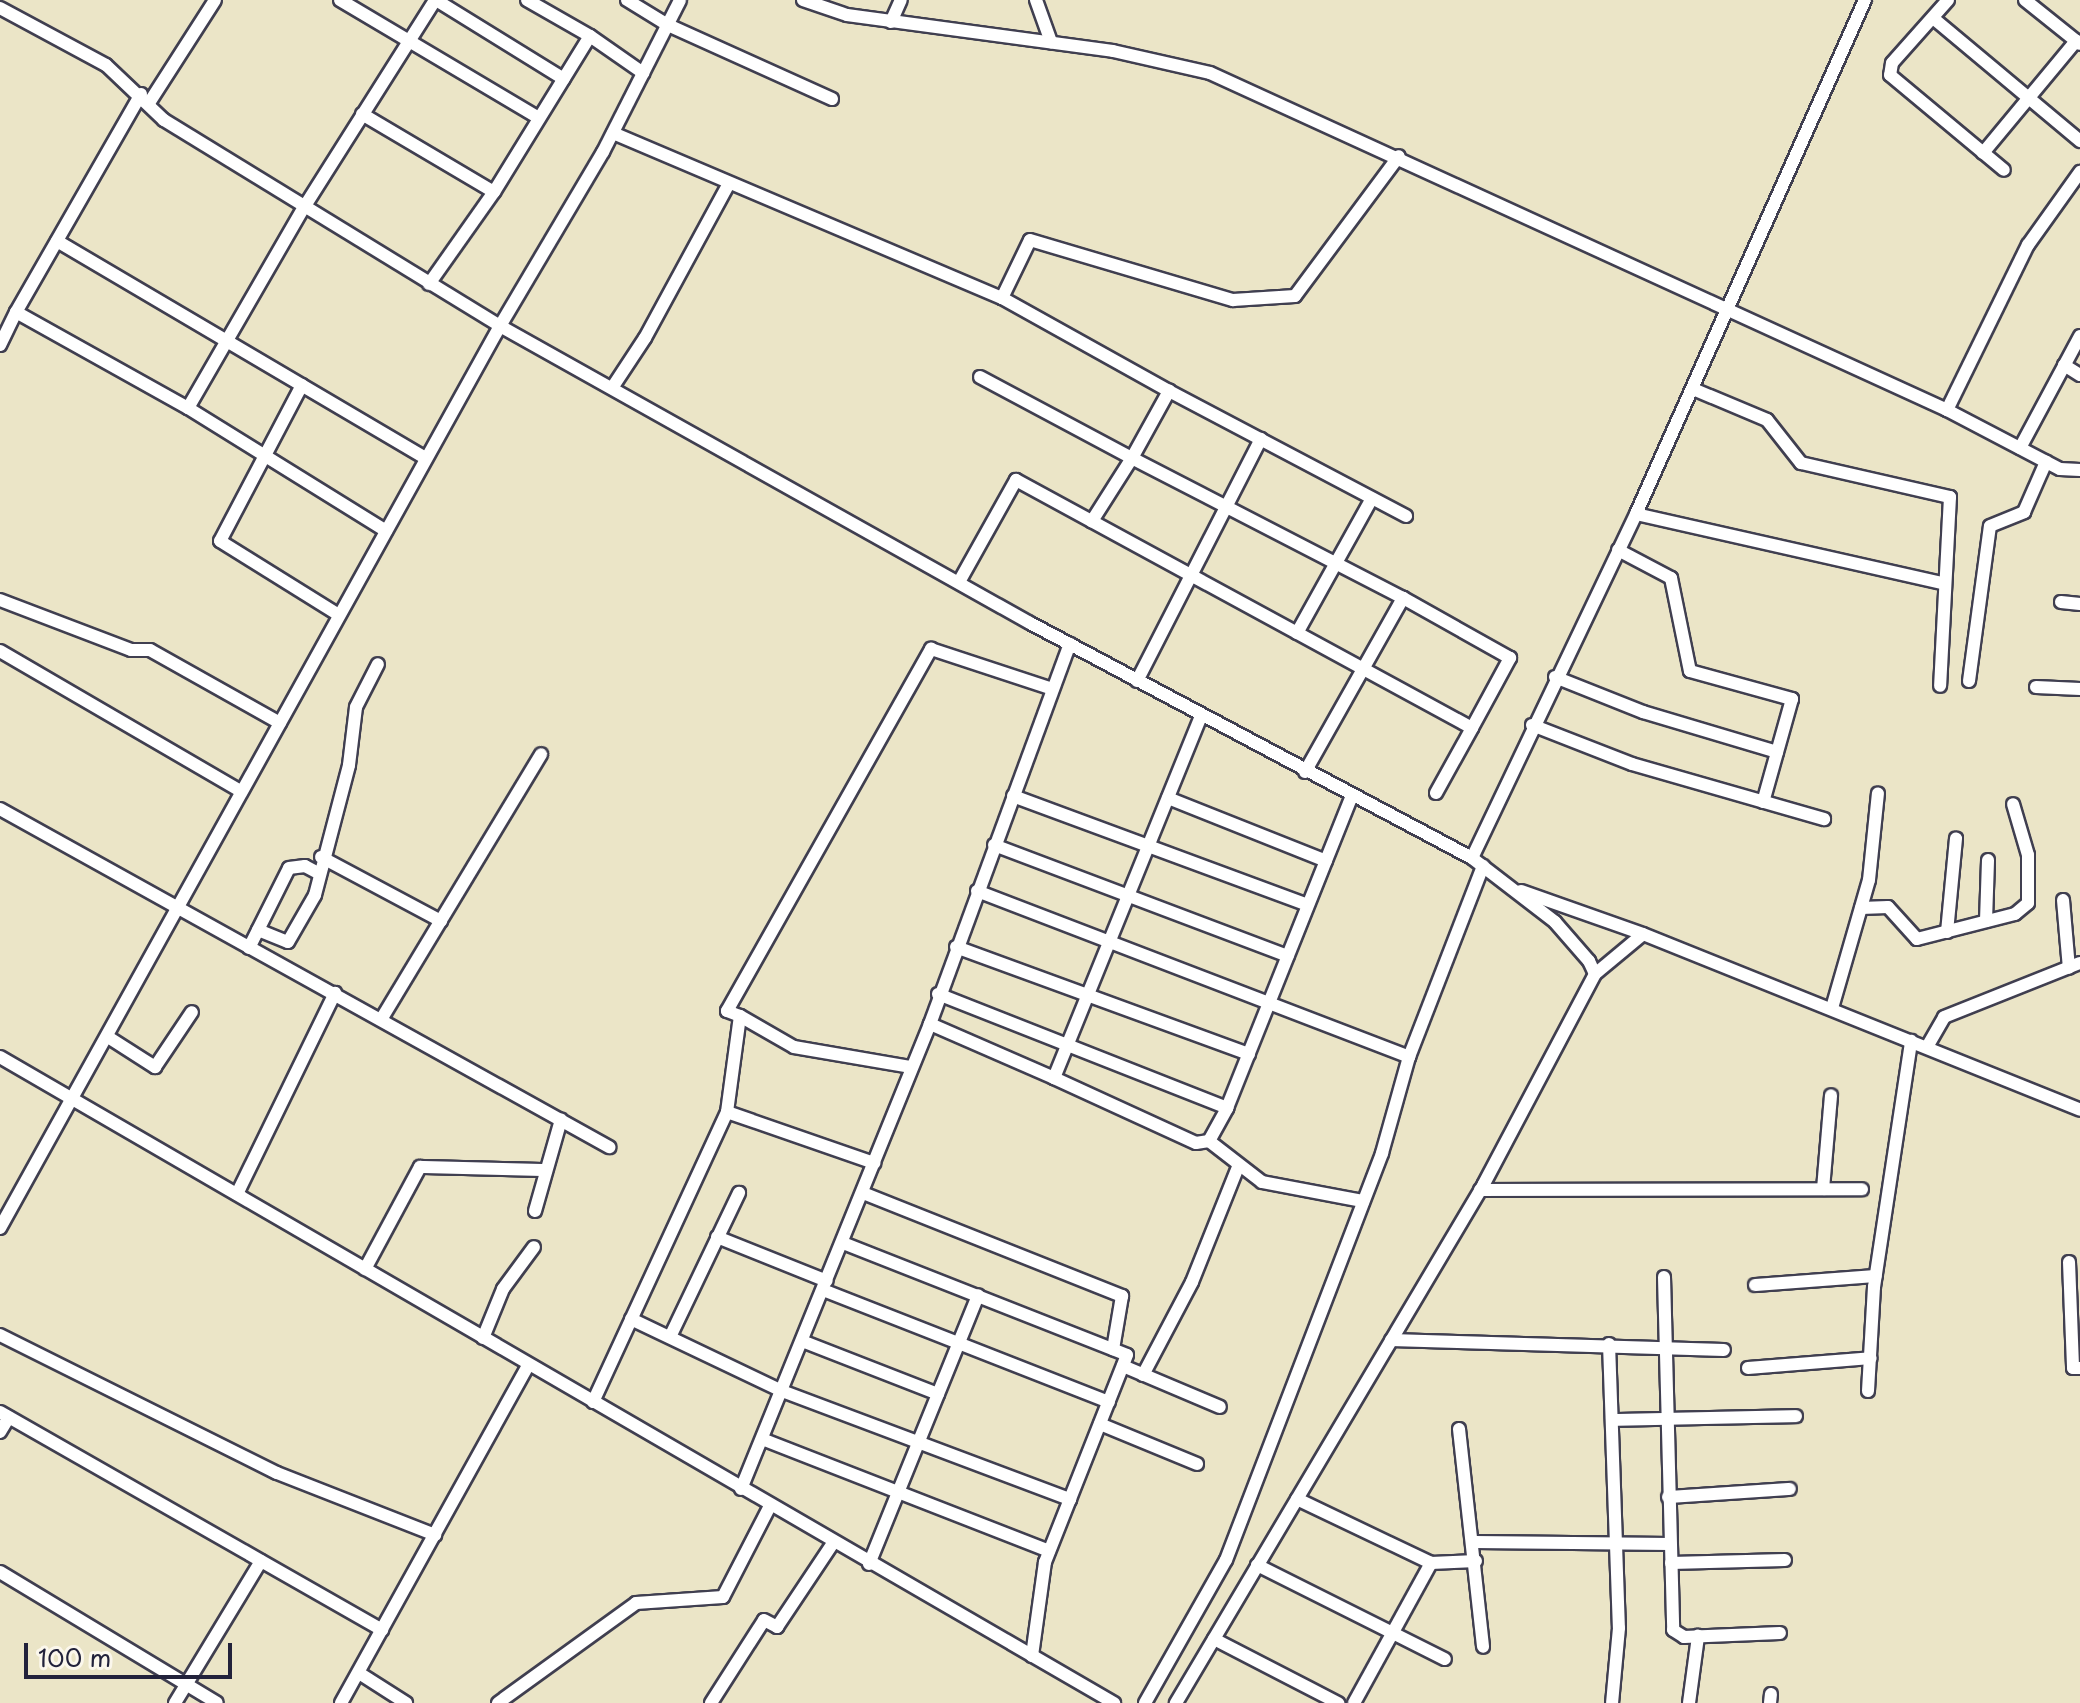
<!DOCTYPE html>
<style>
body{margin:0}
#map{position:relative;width:2080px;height:1703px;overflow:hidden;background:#ebe5c7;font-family:"Playpen Sans",sans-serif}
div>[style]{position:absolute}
.roads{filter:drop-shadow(2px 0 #403f50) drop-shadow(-2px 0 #403f50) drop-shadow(0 2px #403f50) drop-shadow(0 -2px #403f50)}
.street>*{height:12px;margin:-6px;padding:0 6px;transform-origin:6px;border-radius:6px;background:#fff}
span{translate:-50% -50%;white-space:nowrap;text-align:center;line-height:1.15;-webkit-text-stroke:6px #fbf7ec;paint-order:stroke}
.scale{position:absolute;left:24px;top:1643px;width:208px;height:36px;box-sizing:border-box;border:4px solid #22223b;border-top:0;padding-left:10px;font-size:24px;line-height:28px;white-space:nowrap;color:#22223b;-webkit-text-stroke:6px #fbf7ec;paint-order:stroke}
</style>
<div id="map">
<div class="roads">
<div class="street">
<i style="left:340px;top:0;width:231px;rotate:30.7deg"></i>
<i style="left:436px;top:0;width:150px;rotate:31.7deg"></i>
<i style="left:527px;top:0;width:73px;rotate:29.7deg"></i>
<i style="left:627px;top:0;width:48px;rotate:31.4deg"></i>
<i style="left:668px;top:25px;width:180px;rotate:24.3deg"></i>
<i style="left:803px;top:0;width:46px;rotate:18.8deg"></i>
<i style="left:847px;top:15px;width:268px;rotate:7.7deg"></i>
<i style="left:1113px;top:51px;width:99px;rotate:12.8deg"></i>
<i style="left:1210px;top:73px;width:810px;rotate:24.57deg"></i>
<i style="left:1947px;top:410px;width:127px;rotate:27.6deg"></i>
<i style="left:2060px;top:469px;width:20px;rotate:3deg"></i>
<i style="left:1036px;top:0;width:45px;rotate:70.3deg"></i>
<i style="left:1948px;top:0;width:84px;rotate:131.6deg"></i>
<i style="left:1892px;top:63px;width:12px;rotate:99deg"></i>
<i style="left:1890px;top:75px;width:148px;rotate:39.8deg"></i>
<i style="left:2025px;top:0;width:70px;rotate:38.7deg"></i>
<i style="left:0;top:8px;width:120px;rotate:28.3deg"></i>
<i style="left:106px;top:65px;width:80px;rotate:43.5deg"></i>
<i style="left:164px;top:120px;width:394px;rotate:31.5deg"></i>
<i style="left:500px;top:326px;width:608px;rotate:29.27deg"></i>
<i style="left:1030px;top:623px;width:501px;rotate:28deg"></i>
<i style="left:1472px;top:858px;width:105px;rotate:37.6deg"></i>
<i style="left:1555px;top:922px;width:52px;rotate:48.9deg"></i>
<i style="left:1589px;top:961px;width:14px;rotate:65deg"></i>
<i style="left:1595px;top:974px;width:238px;rotate:117.9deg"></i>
<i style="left:1484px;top:1184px;width:604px;rotate:120.69deg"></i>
<i style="left:1933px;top:18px;width:192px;rotate:39.9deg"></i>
<i style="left:891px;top:22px;width:24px;rotate:-66deg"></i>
<i style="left:141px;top:94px;width:251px;rotate:119.8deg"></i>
<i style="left:16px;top:312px;width:197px;rotate:29.2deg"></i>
<i style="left:188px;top:408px;width:230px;rotate:-60deg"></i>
<i style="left:303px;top:209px;width:247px;rotate:-57.7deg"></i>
<i style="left:149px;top:103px;width:122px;rotate:-57.3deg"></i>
<i style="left:362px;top:114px;width:153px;rotate:30.6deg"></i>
<i style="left:494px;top:192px;width:183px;rotate:-58.4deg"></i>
<i style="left:590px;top:36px;width:65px;rotate:34.9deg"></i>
<i style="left:613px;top:133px;width:423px;rotate:23deg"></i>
<i style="left:1983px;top:153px;width:146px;rotate:-50.3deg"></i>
<i style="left:57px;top:241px;width:428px;rotate:30.5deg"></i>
<i style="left:429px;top:284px;width:113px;rotate:-54.8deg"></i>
<i style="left:0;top:345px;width:37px;rotate:-64deg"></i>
<i style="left:2064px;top:365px;width:19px;rotate:32deg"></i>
<i style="left:980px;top:377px;width:172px;rotate:28.1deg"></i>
<i style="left:1132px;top:458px;width:75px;rotate:122.4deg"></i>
<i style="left:302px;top:385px;width:176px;rotate:117.7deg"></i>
<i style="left:220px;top:541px;width:140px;rotate:31.9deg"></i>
<i style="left:612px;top:388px;width:60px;rotate:-56.6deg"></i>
<i style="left:645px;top:338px;width:176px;rotate:-61.5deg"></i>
<i style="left:1693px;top:389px;width:80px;rotate:22.7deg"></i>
<i style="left:1767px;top:420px;width:55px;rotate:51.7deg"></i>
<i style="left:1801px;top:463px;width:153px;rotate:12.9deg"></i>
<i style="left:1950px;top:497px;width:189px;rotate:93deg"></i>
<i style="left:1169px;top:391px;width:191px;rotate:-150.9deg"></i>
<i style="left:1002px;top:298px;width:64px;rotate:-64.2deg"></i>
<i style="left:1030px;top:240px;width:212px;rotate:16.5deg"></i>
<i style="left:1233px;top:300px;width:62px;rotate:-3.7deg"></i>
<i style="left:1295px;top:296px;width:174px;rotate:-53.4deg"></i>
<i style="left:188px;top:408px;width:233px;rotate:31.8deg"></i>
<i style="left:1947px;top:410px;width:184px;rotate:-63.9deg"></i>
<i style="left:2028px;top:245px;width:90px;rotate:-54.5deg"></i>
<i style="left:2020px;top:448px;width:127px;rotate:-61.8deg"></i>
<i style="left:1636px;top:514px;width:314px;rotate:12.7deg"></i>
<i style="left:1618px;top:550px;width:60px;rotate:27.8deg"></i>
<i style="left:1671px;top:578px;width:95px;rotate:78.5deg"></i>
<i style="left:1690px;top:671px;width:106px;rotate:15.4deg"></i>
<i style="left:1792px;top:699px;width:107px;rotate:105.7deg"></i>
<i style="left:959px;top:582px;width:117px;rotate:-60.8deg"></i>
<i style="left:1016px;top:480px;width:519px;rotate:28.54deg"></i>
<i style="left:1472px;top:728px;width:80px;rotate:-61.5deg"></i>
<i style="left:1510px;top:658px;width:123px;rotate:-150.7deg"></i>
<i style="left:0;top:600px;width:140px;rotate:20.9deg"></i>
<i style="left:131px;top:650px;width:19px"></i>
<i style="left:150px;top:650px;width:149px;rotate:29.3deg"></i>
<i style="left:2061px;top:602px;width:19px;rotate:6deg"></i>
<i style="left:1297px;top:633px;width:154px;rotate:-60.9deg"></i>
<i style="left:0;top:651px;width:279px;rotate:30.2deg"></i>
<i style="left:1555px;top:677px;width:95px;rotate:21.7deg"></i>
<i style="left:1643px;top:712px;width:140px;rotate:16.6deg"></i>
<i style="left:1137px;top:681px;width:272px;rotate:-62.9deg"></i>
<i style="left:1969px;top:681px;width:156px;rotate:-82.3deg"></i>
<i style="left:1990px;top:526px;width:37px;rotate:-22deg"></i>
<i style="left:2024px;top:512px;width:55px;rotate:-66.3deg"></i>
<i style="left:2036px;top:687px;width:44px;rotate:2.6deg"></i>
<i style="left:1532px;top:725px;width:107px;rotate:21.3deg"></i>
<i style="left:1632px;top:764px;width:200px;rotate:16deg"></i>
<i style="left:1305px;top:772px;width:200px;rotate:-60.6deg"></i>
<i style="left:1403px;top:598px;width:305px;rotate:-152.7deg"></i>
<i style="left:1132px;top:458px;width:77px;rotate:-61.1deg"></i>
<i style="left:1169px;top:391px;width:268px;rotate:27.8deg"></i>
<i style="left:1436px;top:793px;width:74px;rotate:-61deg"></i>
<i style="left:1013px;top:796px;width:314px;rotate:20.3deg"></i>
<i style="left:1168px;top:798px;width:170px;rotate:21.7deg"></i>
<i style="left:0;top:809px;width:697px;rotate:29.03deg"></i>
<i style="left:994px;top:845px;width:314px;rotate:20.7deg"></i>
<i style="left:321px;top:857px;width:136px;rotate:28.1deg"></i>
<i style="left:1472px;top:858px;width:381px;rotate:-64.5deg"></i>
<i style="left:1636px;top:514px;width:563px;rotate:-65.99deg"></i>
<i style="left:977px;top:891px;width:463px;rotate:21deg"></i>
<i style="left:1521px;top:891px;width:129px;rotate:19.4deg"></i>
<i style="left:2063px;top:900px;width:68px;rotate:85deg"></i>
<i style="left:1861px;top:908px;width:27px;rotate:-2deg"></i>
<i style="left:1888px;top:907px;width:43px;rotate:47.8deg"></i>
<i style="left:1917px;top:939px;width:101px;rotate:-14.3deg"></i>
<i style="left:2015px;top:914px;width:17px;rotate:-40deg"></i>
<i style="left:2028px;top:903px;width:48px;rotate:-90deg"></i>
<i style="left:2028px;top:855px;width:53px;rotate:-106.4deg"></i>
<i style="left:1986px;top:921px;width:61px;rotate:-88.1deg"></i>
<i style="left:258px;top:930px;width:32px;rotate:22deg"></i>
<i style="left:288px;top:942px;width:54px;rotate:-60.1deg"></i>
<i style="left:315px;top:895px;width:134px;rotate:-75.3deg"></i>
<i style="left:349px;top:765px;width:58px;rotate:-83.1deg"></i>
<i style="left:356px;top:707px;width:48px;rotate:-62.9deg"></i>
<i style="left:1947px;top:932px;width:94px;rotate:-84.5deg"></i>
<i style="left:956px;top:947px;width:312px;rotate:20.1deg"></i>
<i style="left:249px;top:948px;width:89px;rotate:-63.4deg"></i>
<i style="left:289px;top:868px;width:16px;rotate:-7deg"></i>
<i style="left:305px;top:866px;width:17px;rotate:28deg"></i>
<i style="left:1595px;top:974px;width:62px;rotate:-39.8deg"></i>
<i style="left:1643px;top:934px;width:471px;rotate:21.9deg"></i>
<i style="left:938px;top:994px;width:311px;rotate:21.5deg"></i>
<i style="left:1832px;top:1008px;width:133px;rotate:-73.9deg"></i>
<i style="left:1869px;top:880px;width:87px;rotate:-84.1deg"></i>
<i style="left:740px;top:1016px;width:14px;rotate:-159deg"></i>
<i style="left:727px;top:1011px;width:416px;rotate:-60.6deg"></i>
<i style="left:931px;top:649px;width:128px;rotate:18.2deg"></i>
<i style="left:382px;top:1018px;width:308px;rotate:-58.9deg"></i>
<i style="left:930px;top:1024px;width:135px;rotate:23.5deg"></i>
<i style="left:1054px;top:1078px;width:391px;rotate:-67.9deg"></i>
<i style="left:108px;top:1037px;width:56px;rotate:32.6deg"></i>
<i style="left:155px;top:1067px;width:66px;rotate:-56.1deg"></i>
<i style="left:1927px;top:1047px;width:34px;rotate:-60deg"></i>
<i style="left:1944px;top:1017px;width:146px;rotate:-21.7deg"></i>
<i style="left:0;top:1057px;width:1288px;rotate:30.11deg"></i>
<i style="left:1054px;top:1078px;width:156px;rotate:24.6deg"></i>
<i style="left:1196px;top:1143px;width:13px;rotate:-9deg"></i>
<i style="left:1209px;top:1141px;width:38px;rotate:-61deg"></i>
<i style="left:1227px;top:1108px;width:336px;rotate:-68.2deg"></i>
<i style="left:727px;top:1112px;width:156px;rotate:19.1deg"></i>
<i style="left:1209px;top:1141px;width:67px;rotate:37.7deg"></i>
<i style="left:1262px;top:1182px;width:103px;rotate:10.7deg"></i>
<i style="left:1823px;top:1189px;width:94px;rotate:-85.1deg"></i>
<i style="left:1480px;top:1190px;width:382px;rotate:-0.1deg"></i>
<i style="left:863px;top:1193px;width:279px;rotate:21.7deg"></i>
<i style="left:1122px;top:1296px;width:54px;rotate:99.6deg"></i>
<i style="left:237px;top:1194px;width:224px;rotate:-64deg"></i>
<i style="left:535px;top:1211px;width:95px;rotate:-74.1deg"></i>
<i style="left:0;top:1228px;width:1031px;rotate:-61deg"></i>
<i style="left:500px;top:326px;width:202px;rotate:-59.4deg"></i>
<i style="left:603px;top:152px;width:170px;rotate:-63.1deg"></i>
<i style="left:717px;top:1237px;width:118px;rotate:21.8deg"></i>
<i style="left:843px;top:1243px;width:305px;rotate:21.5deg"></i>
<i style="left:1127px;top:1355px;width:223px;rotate:111.6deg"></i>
<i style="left:1045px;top:1562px;width:95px;rotate:97.9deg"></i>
<i style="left:2069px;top:1262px;width:106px;rotate:87.8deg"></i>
<i style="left:2073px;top:1368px;width:7px"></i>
<i style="left:365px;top:1269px;width:116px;rotate:-61.7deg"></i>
<i style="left:420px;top:1167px;width:126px;rotate:1.4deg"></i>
<i style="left:1664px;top:1277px;width:353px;rotate:88.5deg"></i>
<i style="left:1673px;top:1630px;width:13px;rotate:32deg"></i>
<i style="left:1684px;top:1637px;width:96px;rotate:-2.4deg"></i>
<i style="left:1755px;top:1285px;width:121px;rotate:-4.3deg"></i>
<i style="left:823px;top:1290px;width:307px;rotate:21.4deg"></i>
<i style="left:631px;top:1319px;width:167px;rotate:25.5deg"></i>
<i style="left:782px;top:1391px;width:308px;rotate:20.6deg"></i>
<i style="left:0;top:1335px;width:309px;rotate:26.5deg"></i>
<i style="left:277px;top:1473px;width:170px;rotate:21.4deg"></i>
<i style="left:670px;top:1337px;width:160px;rotate:-64.4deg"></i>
<i style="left:483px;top:1338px;width:53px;rotate:-67.8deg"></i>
<i style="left:503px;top:1289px;width:52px;rotate:-53.6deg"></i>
<i style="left:1391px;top:1340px;width:333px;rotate:1.7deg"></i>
<i style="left:802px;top:1341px;width:146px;rotate:21.3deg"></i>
<i style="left:1609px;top:1344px;width:284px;rotate:88deg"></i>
<i style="left:1619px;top:1628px;width:75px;rotate:95.3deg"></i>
<i style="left:1123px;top:1366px;width:105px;rotate:22.9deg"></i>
<i style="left:1748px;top:1368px;width:123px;rotate:-4.6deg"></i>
<i style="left:1143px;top:1375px;width:105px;rotate:-62.2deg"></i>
<i style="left:1192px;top:1282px;width:124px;rotate:-68.2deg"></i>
<i style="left:1868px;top:1391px;width:104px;rotate:-86.7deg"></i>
<i style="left:1874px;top:1287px;width:249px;rotate:-81.4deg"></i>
<i style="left:593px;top:1402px;width:319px;rotate:-65.2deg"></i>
<i style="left:727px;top:1112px;width:97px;rotate:-82.3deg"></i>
<i style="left:740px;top:1016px;width:62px;rotate:29.9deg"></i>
<i style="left:794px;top:1047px;width:119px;rotate:9.7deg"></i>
<i style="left:0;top:1412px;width:440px;rotate:29.7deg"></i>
<i style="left:1612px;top:1420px;width:184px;rotate:-1.2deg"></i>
<i style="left:1100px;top:1424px;width:105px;rotate:22.4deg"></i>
<i style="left:1459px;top:1429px;width:219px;rotate:83.7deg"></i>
<i style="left:0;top:1432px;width:17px;rotate:-59deg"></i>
<i style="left:762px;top:1439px;width:308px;rotate:21.3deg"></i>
<i style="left:741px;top:1489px;width:502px;rotate:-67.88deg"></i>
<i style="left:930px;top:1024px;width:405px;rotate:-69.8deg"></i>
<i style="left:1668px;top:1497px;width:122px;rotate:-3.8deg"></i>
<i style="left:1297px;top:1499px;width:148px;rotate:25.5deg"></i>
<i style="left:1431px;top:1563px;width:45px;rotate:-2.5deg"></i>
<i style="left:1475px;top:1542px;width:195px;rotate:0.6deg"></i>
<i style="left:1671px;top:1563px;width:114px;rotate:-1.5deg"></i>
<i style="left:869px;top:1564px;width:290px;rotate:-67.9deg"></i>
<i style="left:1257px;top:1565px;width:210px;rotate:26.6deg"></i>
<i style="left:0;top:1572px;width:253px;rotate:31.1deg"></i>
<i style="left:1214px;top:1639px;width:140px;rotate:27.3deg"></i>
<i style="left:359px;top:1673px;width:56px;rotate:32.6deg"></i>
<i style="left:175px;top:1703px;width:166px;rotate:-58.8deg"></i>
<i style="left:341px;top:1703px;width:386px;rotate:-61deg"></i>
<i style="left:498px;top:1703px;width:170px;rotate:-35.9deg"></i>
<i style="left:636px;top:1603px;width:87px;rotate:-3.9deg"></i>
<i style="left:723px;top:1597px;width:102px;rotate:-62.7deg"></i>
<i style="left:711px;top:1703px;width:98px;rotate:-57.4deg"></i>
<i style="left:764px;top:1620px;width:15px;rotate:28deg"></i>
<i style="left:777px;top:1627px;width:101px;rotate:-56.3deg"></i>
<i style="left:1145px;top:1703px;width:164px;rotate:-60.5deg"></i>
<i style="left:1226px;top:1560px;width:436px;rotate:-69deg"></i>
<i style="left:1382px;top:1153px;width:100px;rotate:-74.3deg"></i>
<i style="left:1409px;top:1057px;width:205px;rotate:-68.8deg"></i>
<i style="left:1354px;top:1703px;width:160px;rotate:-61.2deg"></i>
<i style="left:1689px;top:1703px;width:68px;rotate:-82.3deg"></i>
<i style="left:1770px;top:1703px;width:9px;rotate:-84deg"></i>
</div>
</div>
<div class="scale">100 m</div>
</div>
